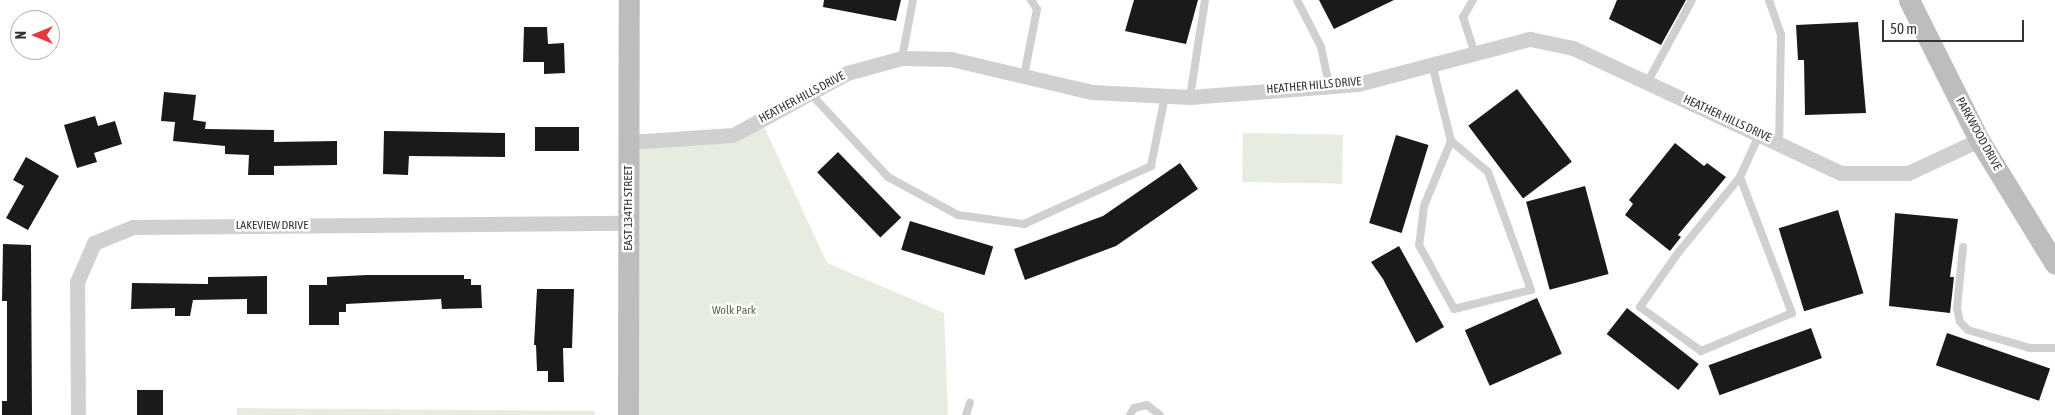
<!DOCTYPE html>
<style>
body{margin:0}
#map{position:relative;width:2055px;height:415px;overflow:hidden;background:#fff;font-family:"Asap Condensed",sans-serif}
div>[style]{position:absolute}
.green>*{inset:0;background:#e6ecdf;transform-origin:0 0}
.building>*{inset:0;background:#1a1a1a;transform-origin:0 0}
.lane>*{height:8px;margin:-4px;padding:0 4px;transform-origin:4px;border-radius:4px;background:#d0d0d0}
.street>*{height:15px;margin:-7.5px;padding:0 7.5px;transform-origin:7.5px;border-radius:7.5px;background:#d0d0d0}
.secondary>*{height:21px;margin:-10.5px;padding:0 10.5px;transform-origin:10.5px;border-radius:10.5px;background:#bdbdbd}
span{translate:-50% -50%;white-space:nowrap;text-align:center;line-height:1.15;-webkit-text-stroke:5px #fff;paint-order:stroke}
.street-label{font-size:12px;color:#333}
.park-label{font-size:12px;color:#56703f}
.north{position:absolute;left:10px;top:10px;width:50px;height:50px;box-sizing:border-box;background:#fff;border:1px solid #adadad;border-radius:50%;rotate:270deg;font-size:14px;font-weight:700;line-height:20px;text-align:center;color:#333}
.north::after{content:'';display:block;margin:auto;width:18px;height:22px;background:#e63946;clip-path:polygon(50% 0,100% 100%,50% 72%,0 100%)}
.scale{position:absolute;left:1882px;top:20px;width:142px;height:22px;box-sizing:border-box;border:2px solid #333;border-top:0;padding-left:6px;font-size:15px;line-height:18px;white-space:nowrap;color:#333;-webkit-text-stroke:4px #fff;paint-order:stroke}
</style>
<div id="map">
<div class="green">
<i style="clip-path:polygon(761px 120px,827px 263px,944px 313px,948px 415px,628px 415px,629px 142px,733px 135px)"></i>
<i style="left:1243px;top:133px;width:100px;height:49px;rotate:1deg"></i>
<i style="clip-path:polygon(237px 408px,595px 411px,595px 415px,237px 415px)"></i>
</div>
<div class="building">
<i style="clip-path:polygon(824px 0,901px 0,896px 21px,823px 7px)"></i>
<i style="clip-path:polygon(1134px 0,1198px 0,1186px 44px,1125px 31px)"></i>
<i style="clip-path:polygon(1319px 0,1394px 0,1334px 29px)"></i>
<i style="clip-path:polygon(1617px 0,1686px 0,1661px 45px,1609px 19px)"></i>
<i style="clip-path:polygon(1858px 22px,1866px 113px,1805px 115px,1804px 60px,1798px 60px,1796px 25px)"></i>
<i style="clip-path:polygon(524px 27px,547px 27px,548px 44px,564px 43px,565px 73px,544px 74px,544px 62px,523px 62px)"></i>
<i style="left:1517px;top:89px;width:91px;height:61px;rotate:53deg"></i>
<i style="clip-path:polygon(164px 92px,196px 95px,193px 120px,206px 122px,205px 129px,274px 130px,274px 142px,337px 141px,337px 165px,274px 166px,274px 175px,248px 175px,249px 155px,225px 154px,225px 146px,173px 141px,175px 122px,161px 121px)"></i>
<i style="clip-path:polygon(95px 116px,98px 126px,115px 121px,122px 144px,94px 153px,97px 162px,77px 168px,64px 125px)"></i>
<i style="left:535px;top:127px;width:44px;height:24px"></i>
<i style="clip-path:polygon(384px 131px,505px 133px,505px 157px,409px 156px,408px 175px,383px 174px)"></i>
<i style="left:1396px;top:135px;width:34px;height:92px;rotate:17deg"></i>
<i style="clip-path:polygon(1675px 143px,1704px 166px,1707px 163px,1726px 177px,1678px 235px,1681px 237px,1670px 251px,1625px 215px,1633px 204px,1629px 200px)"></i>
<i style="left:838px;top:152px;width:91px;height:29px;rotate:46deg"></i>
<i style="clip-path:polygon(26px 157px,59px 176px,28px 230px,6px 218px,24px 186px,13px 180px)"></i>
<i style="clip-path:polygon(1180px 163px,1198px 189px,1116px 246px,1025px 280px,1014px 249px,1103px 216px)"></i>
<i style="left:1585px;top:186px;width:91px;height:61px;rotate:75deg"></i>
<i style="left:1838px;top:210px;width:87px;height:62px;rotate:73deg"></i>
<i style="clip-path:polygon(1895px 213px,1958px 219px,1950px 277px,1954px 277px,1950px 313px,1889px 306px)"></i>
<i style="left:910px;top:221px;width:87px;height:30px;rotate:17deg"></i>
<i style="clip-path:polygon(3px 244px,31px 245px,32px 415px,2px 415px,2px 401px,7px 401px,7px 301px,2px 301px)"></i>
<i style="clip-path:polygon(1399px 246px,1444px 327px,1416px 343px,1383px 279px,1371px 262px)"></i>
<i style="clip-path:polygon(367px 275px,464px 275px,464px 279px,471px 279px,471px 285px,481px 285px,482px 308px,442px 309px,441px 299px,346px 304px,346px 312px,339px 312px,339px 325px,309px 325px,309px 285px,327px 285px,327px 277px)"></i>
<i style="clip-path:polygon(267px 276px,267px 314px,247px 314px,247px 299px,193px 300px,190px 316px,175px 316px,175px 308px,131px 309px,132px 283px,208px 284px,208px 277px)"></i>
<i style="clip-path:polygon(537px 289px,574px 289px,572px 348px,563px 348px,564px 382px,548px 382px,548px 371px,537px 371px,536px 345px,534px 345px)"></i>
<i style="left:1537px;top:298px;width:61px;height:79px;rotate:66deg"></i>
<i style="left:1627px;top:308px;width:91px;height:33px;rotate:38deg"></i>
<i style="left:1811px;top:328px;width:32px;height:109px;rotate:70deg"></i>
<i style="left:1947px;top:333px;width:109px;height:34px;rotate:19deg"></i>
<i style="left:137px;top:390px;width:26px;height:25px"></i>
</div>
<div class="lane">
<i style="left:1297px;top:0;width:53px;rotate:62.9deg"></i>
<i style="left:1321px;top:47px;width:40px;rotate:78deg"></i>
<i style="left:1473px;top:0;width:20px;rotate:120deg"></i>
<i style="left:1463px;top:17px;width:38px;rotate:72deg"></i>
<i style="left:1769px;top:0;width:36px;rotate:71deg"></i>
<i style="left:1781px;top:34px;width:110px;rotate:91deg"></i>
<i style="left:902px;top:58px;width:59px;rotate:-79.3deg"></i>
<i style="left:1432px;top:64px;width:79px;rotate:76.1deg"></i>
<i style="left:1451px;top:141px;width:70px;rotate:112.6deg"></i>
<i style="left:1424px;top:206px;width:39px;rotate:97deg"></i>
<i style="left:1419px;top:245px;width:73px;rotate:61.3deg"></i>
<i style="left:1454px;top:309px;width:79px;rotate:-13.9deg"></i>
<i style="left:1531px;top:290px;width:126px;rotate:-110deg"></i>
<i style="left:1488px;top:172px;width:48px;rotate:-140deg"></i>
<i style="left:1024px;top:76px;width:68px;rotate:-79deg"></i>
<i style="left:1037px;top:9px;width:11px;rotate:-124deg"></i>
<i style="left:1647px;top:83px;width:94px;rotate:-61.5deg"></i>
<i style="left:810px;top:93px;width:115px;rotate:47.1deg"></i>
<i style="left:888px;top:177px;width:80px;rotate:28.5deg"></i>
<i style="left:958px;top:215px;width:67px;rotate:7.8deg"></i>
<i style="left:1024px;top:224px;width:140px;rotate:-24.5deg"></i>
<i style="left:1151px;top:166px;width:71px;rotate:-78.7deg"></i>
<i style="left:1190px;top:97px;width:98px;rotate:-81.2deg"></i>
<i style="left:1740px;top:177px;width:146px;rotate:69.1deg"></i>
<i style="left:1792px;top:313px;width:99px;rotate:157.3deg"></i>
<i style="left:1701px;top:351px;width:75px;rotate:-144.2deg"></i>
<i style="left:1640px;top:307px;width:66px;rotate:-54.9deg"></i>
<i style="left:1678px;top:253px;width:98px;rotate:-50.8deg"></i>
<i style="left:1740px;top:177px;width:46px;rotate:-65.7deg"></i>
<i style="left:1963px;top:247px;width:61px;rotate:95.6deg"></i>
<i style="left:1957px;top:308px;width:14px;rotate:78deg"></i>
<i style="left:1960px;top:322px;width:11px;rotate:45deg"></i>
<i style="left:1968px;top:330px;width:65px;rotate:16.2deg"></i>
<i style="left:2030px;top:348px;width:25px"></i>
<i style="left:966px;top:415px;width:13px;rotate:-72deg"></i>
<i style="left:1130px;top:415px;width:8px;rotate:-60deg"></i>
<i style="left:1134px;top:408px;width:13px;rotate:-13deg"></i>
<i style="left:1147px;top:405px;width:16px;rotate:38deg"></i>
</div>
<div class="street">
<i style="left:629px;top:142px;width:104px;rotate:-3.9deg"></i>
<i style="left:733px;top:135px;width:130px;rotate:-28.5deg"></i>
<i style="left:847px;top:73px;width:57px;rotate:-15.3deg"></i>
<i style="left:902px;top:58px;width:49px;rotate:1.2deg"></i>
<i style="left:951px;top:59px;width:145px;rotate:13.2deg"></i>
<i style="left:1092px;top:92px;width:98px;rotate:2.9deg"></i>
<i style="left:1190px;top:97px;width:169px;rotate:-4.4deg"></i>
<i style="left:1358px;top:84px;width:178px;rotate:-14.7deg"></i>
<i style="left:1530px;top:39px;width:44px;rotate:11.8deg"></i>
<i style="left:1573px;top:48px;width:296px;rotate:25deg"></i>
<i style="left:1841px;top:173px;width:67px"></i>
<i style="left:1908px;top:173px;width:78px;rotate:-24.9deg"></i>
<i style="left:78px;top:415px;width:133px;rotate:-90.4deg"></i>
<i style="left:77px;top:282px;width:43px;rotate:-66.4deg"></i>
<i style="left:94px;top:243px;width:42px;rotate:-22.3deg"></i>
<i style="left:133px;top:227px;width:496px;rotate:-0.5deg"></i>
</div>
<div class="secondary">
<i style="left:1909px;top:0;width:157px;rotate:63.4deg"></i>
<i style="left:1979px;top:140px;width:145px;rotate:58.5deg"></i>
<i style="left:628px;top:415px;width:415px;rotate:-89.9deg"></i>
</div>
<div class="street-label">
<span style="left:1314px;top:86px;rotate:-5deg">HEATHER HILLS DRIVE</span>
<span style="left:802px;top:98px;rotate:-28deg">HEATHER HILLS DRIVE</span>
<span style="left:1727px;top:119px;rotate:25deg">HEATHER HILLS DRIVE</span>
<span style="left:1978px;top:134px;rotate:61deg">PARKWOOD DRIVE</span>
<span style="left:629px;top:208px;rotate:-90deg">EAST 134TH STREET</span>
<span style="left:272px;top:226px">LAKEVIEW DRIVE</span>
</div>
<div class="park-label">
<span style="left:734px;top:311px">Wolk Park</span>
</div>
<div class="north">N</div>
<div class="scale">50 m</div>
</div>
